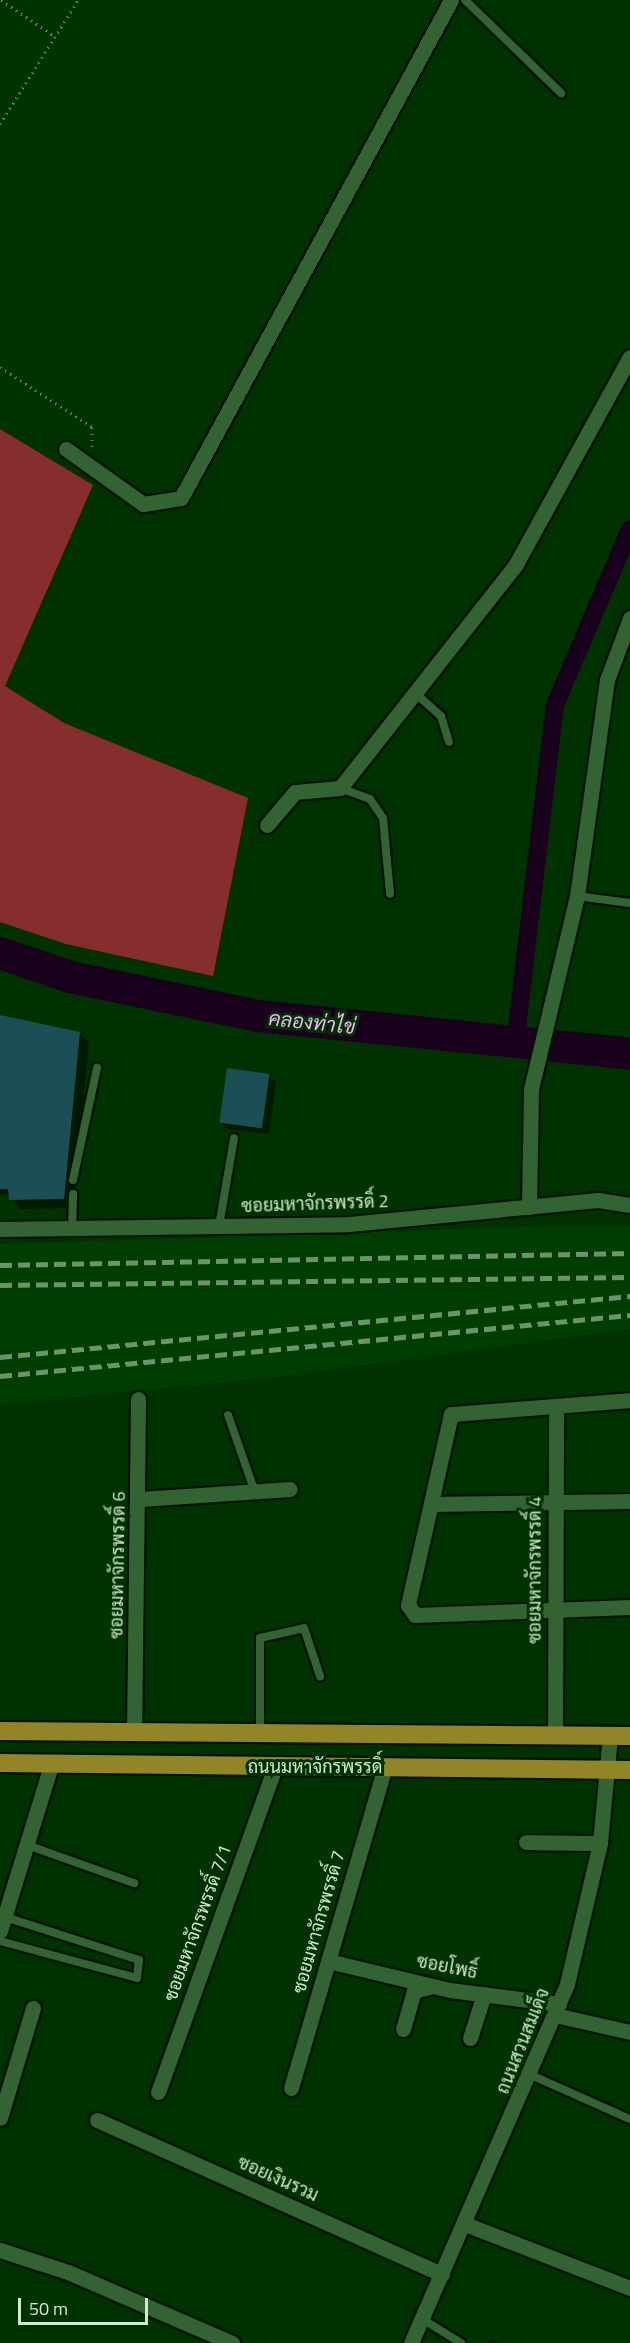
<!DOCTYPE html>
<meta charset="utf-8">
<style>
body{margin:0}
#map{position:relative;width:630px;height:2343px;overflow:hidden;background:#003100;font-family:"Titillium Web",Sarabun,sans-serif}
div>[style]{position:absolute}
.built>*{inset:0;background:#003d03}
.green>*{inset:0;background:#862e2e}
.shadow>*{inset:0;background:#0007}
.canal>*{height:18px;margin:-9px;padding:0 9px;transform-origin:9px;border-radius:9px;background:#19001c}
.river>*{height:32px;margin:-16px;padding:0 16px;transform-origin:16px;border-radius:16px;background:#19001c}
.building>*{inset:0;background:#1a5055;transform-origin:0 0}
.path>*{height:3px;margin-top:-1.5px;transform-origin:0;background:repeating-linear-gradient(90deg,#5a815a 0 1.5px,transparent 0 6px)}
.roads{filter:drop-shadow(2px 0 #001501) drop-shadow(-2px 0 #001501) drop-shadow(0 2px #001501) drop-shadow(0 -2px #001501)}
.lane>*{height:8px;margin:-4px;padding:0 4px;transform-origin:4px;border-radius:4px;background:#336332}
.street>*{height:15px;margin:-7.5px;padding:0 7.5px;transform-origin:7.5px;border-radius:7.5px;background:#336332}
.primary>*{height:18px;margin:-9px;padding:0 9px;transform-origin:9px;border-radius:9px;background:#918528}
.rail>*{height:4.5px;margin-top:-2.25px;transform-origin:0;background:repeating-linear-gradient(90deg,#6d926c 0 12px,transparent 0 18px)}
span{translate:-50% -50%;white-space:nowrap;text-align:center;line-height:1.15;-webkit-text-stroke:6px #003100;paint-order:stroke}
.street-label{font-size:18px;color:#d0eace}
.water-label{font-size:20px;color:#f3b2fa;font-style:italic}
.scale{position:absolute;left:18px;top:2298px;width:130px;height:27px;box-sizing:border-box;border:3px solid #d0eace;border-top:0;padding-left:8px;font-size:18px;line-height:21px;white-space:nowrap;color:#d0eace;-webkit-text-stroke:4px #003100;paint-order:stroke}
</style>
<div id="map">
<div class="built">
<i style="clip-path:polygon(553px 1226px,630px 1226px,630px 1329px,277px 1377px,0 1405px,0 1244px)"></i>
</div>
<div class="green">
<i style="clip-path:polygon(0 429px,93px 485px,5px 686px,64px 723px,248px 798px,213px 976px,66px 944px,0 922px)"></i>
</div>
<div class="shadow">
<i style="clip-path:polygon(0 1017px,79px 1033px,89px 1043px,73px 1208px,20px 1209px,10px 1196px,0 1194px)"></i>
<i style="clip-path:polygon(269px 1075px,276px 1083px,269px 1134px,227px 1129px,219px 1121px)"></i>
<i style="clip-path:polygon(490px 2339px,499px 2343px,488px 2343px)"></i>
</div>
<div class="canal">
<i style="left:515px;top:1044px;width:341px;rotate:-83.3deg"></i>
<i style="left:555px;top:705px;width:191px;rotate:-66.9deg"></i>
</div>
<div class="river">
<i style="left:0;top:953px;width:74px;rotate:18.9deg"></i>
<i style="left:70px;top:977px;width:193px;rotate:11.7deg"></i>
<i style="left:259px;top:1016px;width:373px;rotate:5.8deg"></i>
</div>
<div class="building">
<i style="clip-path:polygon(0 1015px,80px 1032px,64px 1199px,9px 1200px,8px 1189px,0 1189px)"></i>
<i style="left:227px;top:1068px;width:43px;height:55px;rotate:8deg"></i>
</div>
<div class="path">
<i style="left:1px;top:0;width:63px;rotate:33.9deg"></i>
<i style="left:0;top:124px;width:146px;rotate:-57.8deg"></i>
<i style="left:0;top:367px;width:110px;rotate:33.1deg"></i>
<i style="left:92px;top:427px;width:20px;rotate:90deg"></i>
</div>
<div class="roads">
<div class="lane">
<i style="left:465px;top:0;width:134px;rotate:44.1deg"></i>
<i style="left:414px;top:692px;width:36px;rotate:42deg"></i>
<i style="left:441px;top:716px;width:27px;rotate:73deg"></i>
<i style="left:340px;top:788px;width:32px;rotate:20deg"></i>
<i style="left:370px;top:799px;width:23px;rotate:56deg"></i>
<i style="left:383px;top:818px;width:76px;rotate:84.7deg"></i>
<i style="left:577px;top:896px;width:53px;rotate:7.5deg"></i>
<i style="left:73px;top:1180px;width:115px;rotate:-77.9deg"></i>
<i style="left:219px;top:1226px;width:89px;rotate:-80.3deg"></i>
<i style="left:72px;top:1228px;width:34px;rotate:-88deg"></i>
<i style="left:228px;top:1415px;width:82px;rotate:70.7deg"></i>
<i style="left:260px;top:1732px;width:94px;rotate:-90deg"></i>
<i style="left:260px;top:1638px;width:45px;rotate:-12.8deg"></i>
<i style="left:304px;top:1628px;width:51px;rotate:71.6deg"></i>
<i style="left:27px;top:1845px;width:114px;rotate:19.6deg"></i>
<i style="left:0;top:1941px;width:142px;rotate:15.1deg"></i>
<i style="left:137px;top:1978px;width:18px;rotate:-84deg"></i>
<i style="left:139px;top:1960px;width:141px;rotate:-162.2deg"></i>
<i style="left:531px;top:2075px;width:108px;rotate:24deg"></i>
<i style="left:422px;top:2319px;width:46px;rotate:31.6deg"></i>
</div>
<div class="street">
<i style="left:66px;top:449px;width:95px;rotate:35.5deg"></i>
<i style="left:143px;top:504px;width:38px;rotate:-9deg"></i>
<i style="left:181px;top:498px;width:566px;rotate:-61.53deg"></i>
<i style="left:267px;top:825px;width:43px;rotate:-49.7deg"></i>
<i style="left:295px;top:792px;width:45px;rotate:-5.1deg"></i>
<i style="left:340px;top:788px;width:285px;rotate:-51.8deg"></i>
<i style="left:516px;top:564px;width:236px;rotate:-61.2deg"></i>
<i style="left:529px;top:1207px;width:118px;rotate:-89deg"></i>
<i style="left:531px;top:1089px;width:198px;rotate:-76.6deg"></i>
<i style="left:577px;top:896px;width:218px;rotate:-82.1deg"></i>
<i style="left:607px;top:680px;width:66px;rotate:-69.6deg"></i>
<i style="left:0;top:1229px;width:349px;rotate:-0.8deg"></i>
<i style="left:349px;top:1224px;width:250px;rotate:-5.5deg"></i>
<i style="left:598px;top:1200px;width:32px;rotate:9deg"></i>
<i style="left:630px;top:1400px;width:180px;rotate:175.5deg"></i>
<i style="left:451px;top:1414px;width:196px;rotate:102.7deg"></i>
<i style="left:408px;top:1605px;width:12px;rotate:55deg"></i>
<i style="left:415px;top:1615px;width:215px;rotate:-2.1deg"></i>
<i style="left:140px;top:1499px;width:150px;rotate:-3.8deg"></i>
<i style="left:432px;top:1504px;width:198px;rotate:-0.9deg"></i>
<i style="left:134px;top:1733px;width:334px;rotate:-89.3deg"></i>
<i style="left:555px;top:1735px;width:329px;rotate:-89.8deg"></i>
<i style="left:526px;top:1842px;width:74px;rotate:0.8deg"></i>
<i style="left:0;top:1931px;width:174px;rotate:-72.9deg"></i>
<i style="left:328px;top:1961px;width:125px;rotate:13.4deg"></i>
<i style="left:450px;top:1990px;width:110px;rotate:7.3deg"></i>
<i style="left:555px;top:2015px;width:77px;rotate:12.8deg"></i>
<i style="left:403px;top:2029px;width:40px;rotate:-74deg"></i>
<i style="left:414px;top:1991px;width:16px;rotate:-15deg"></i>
<i style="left:470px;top:2038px;width:46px;rotate:-72.3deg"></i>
<i style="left:291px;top:2088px;width:334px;rotate:-73.7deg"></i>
<i style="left:158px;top:2092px;width:345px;rotate:-70.2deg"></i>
<i style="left:0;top:2118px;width:115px;rotate:-73.3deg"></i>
<i style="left:97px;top:2120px;width:378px;rotate:24.1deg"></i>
<i style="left:465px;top:2224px;width:177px;rotate:21.2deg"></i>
<i style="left:0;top:2250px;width:71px;rotate:17.9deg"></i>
<i style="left:68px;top:2272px;width:179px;rotate:23.4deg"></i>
<i style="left:411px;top:2343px;width:391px;rotate:-66.5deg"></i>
<i style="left:567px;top:1984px;width:145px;rotate:-76.8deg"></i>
<i style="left:600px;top:1843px;width:107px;rotate:-84.7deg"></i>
</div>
<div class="primary">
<i style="left:0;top:1731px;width:630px;rotate:0.45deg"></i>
<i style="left:0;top:1763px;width:630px;rotate:0.64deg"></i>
</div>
</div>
<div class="rail">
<i style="left:0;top:1265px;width:630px;rotate:-1.09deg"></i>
<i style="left:0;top:1285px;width:630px;rotate:-0.73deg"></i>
<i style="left:0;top:1357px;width:633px;rotate:-5.53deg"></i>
<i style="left:0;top:1376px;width:633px;rotate:-5.53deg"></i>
</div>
<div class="street-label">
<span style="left:315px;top:1204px;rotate:-2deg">ซอยมหาจักรพรรดิ์ 2</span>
<span style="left:118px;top:1565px;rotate:-89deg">ซอยมหาจักรพรรดิ์ 6</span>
<span style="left:535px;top:1570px;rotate:-90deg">ซอยมหาจักรพรรดิ์ 4</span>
<span style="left:315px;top:1767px">ถนนมหาจักรพรรดิ์</span>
<span style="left:319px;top:1922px;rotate:-74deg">ซอยมหาจักรพรรดิ์ 7</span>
<span style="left:198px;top:1923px;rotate:-70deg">ซอยมหาจักรพรรดิ์ 7/1</span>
<span style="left:447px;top:1967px;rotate:11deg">ซอยโพธิ์</span>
<span style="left:523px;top:2041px;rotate:-68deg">ถนนสวนสมเด็จ</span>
<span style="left:278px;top:2179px;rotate:24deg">ซอยเงินรวม</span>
</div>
<div class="water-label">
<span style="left:312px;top:1022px;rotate:6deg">คลองท่าไข่</span>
</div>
<div class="scale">50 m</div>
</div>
